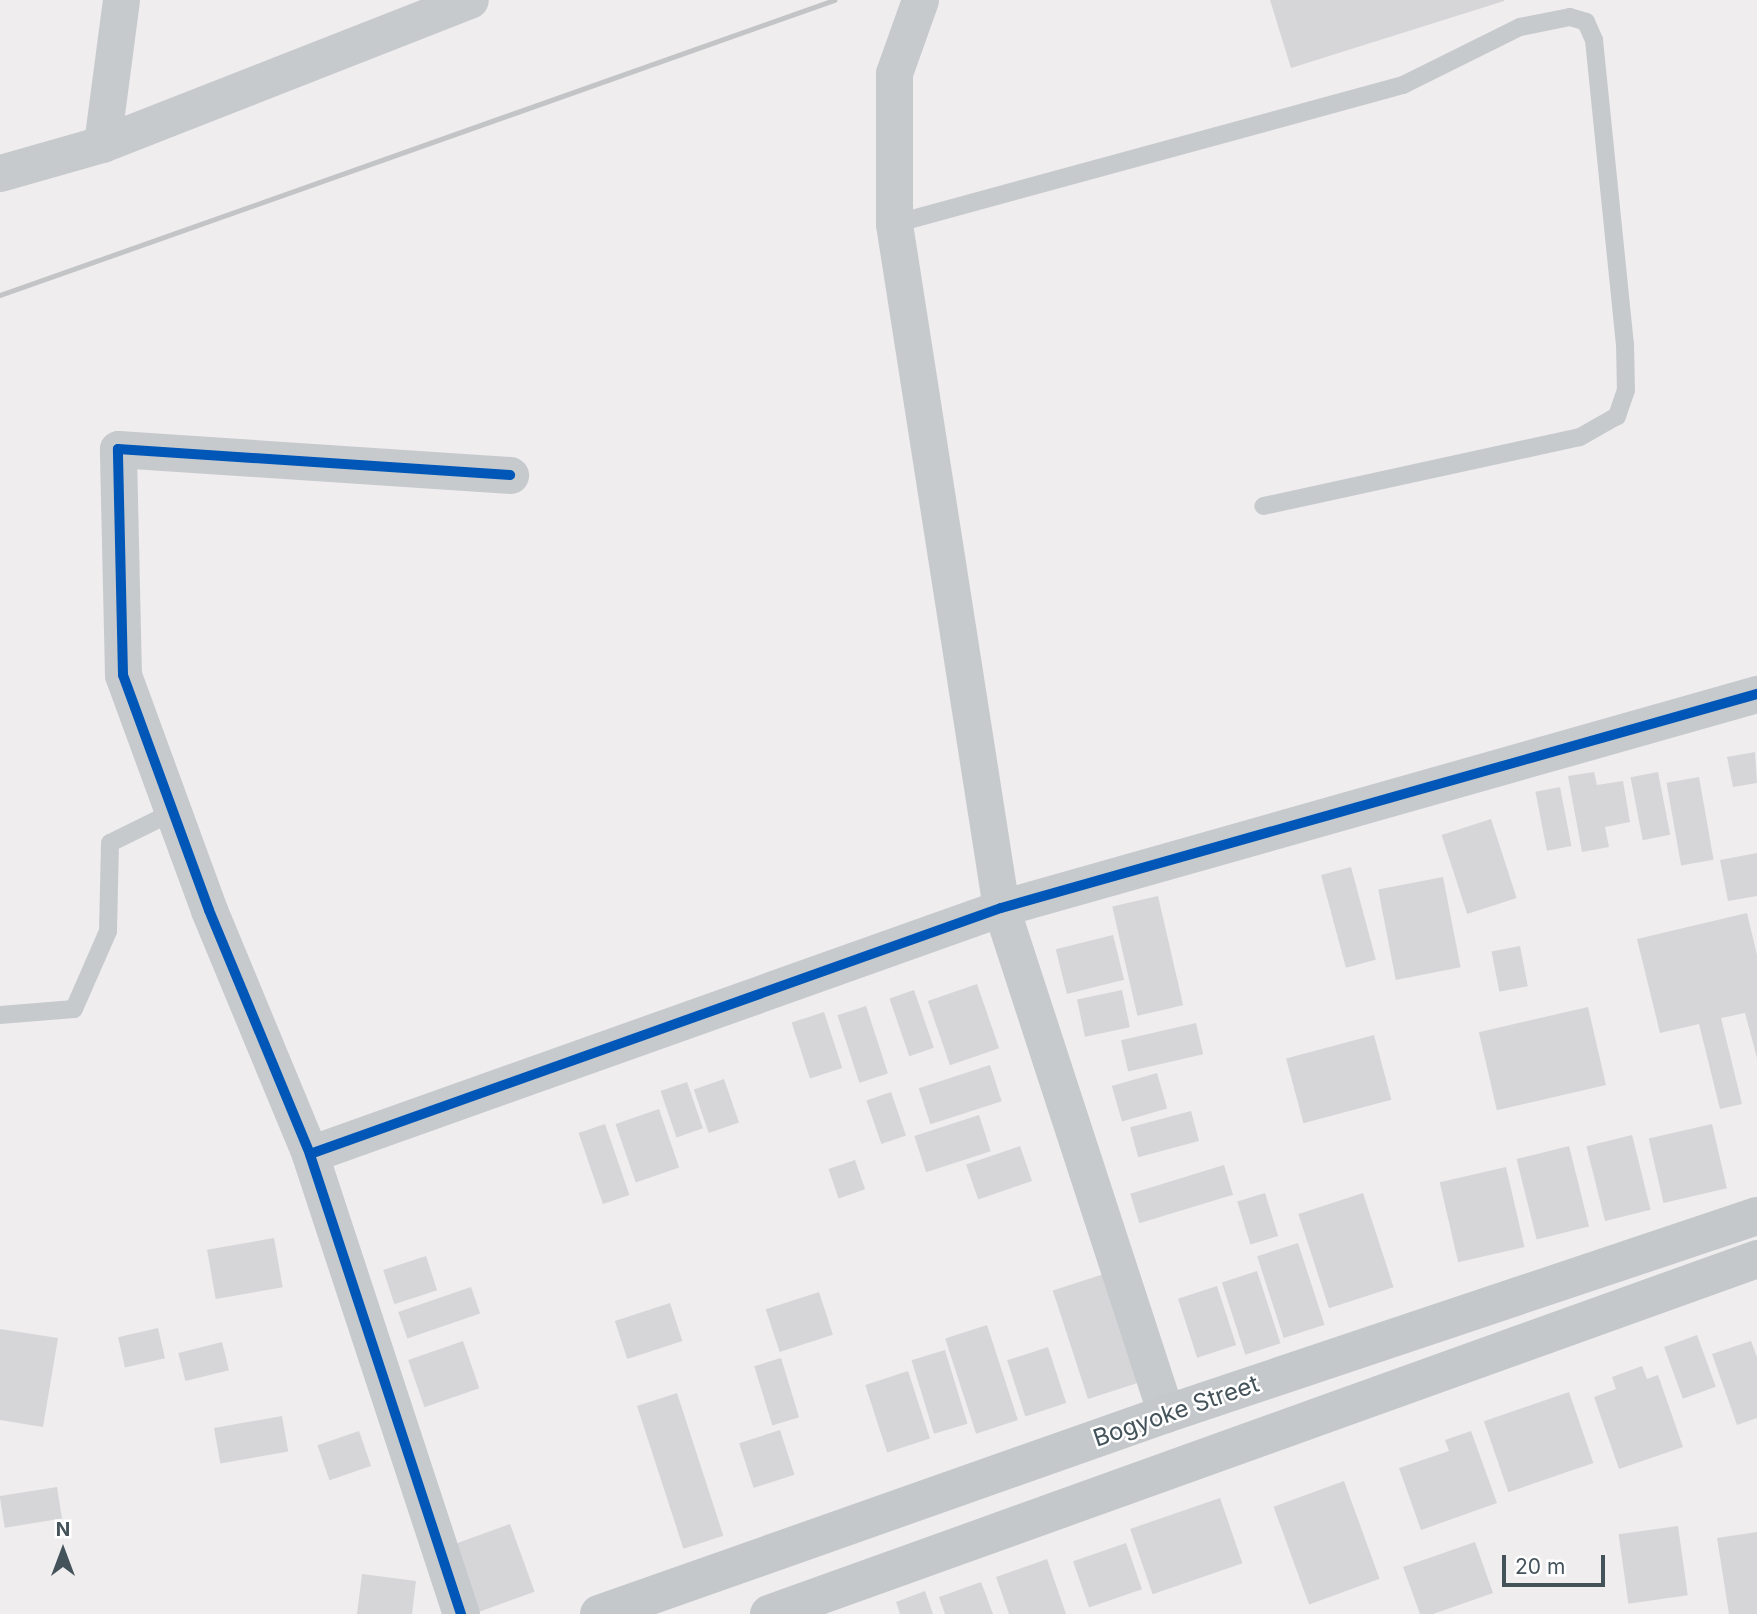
<!DOCTYPE html>
<style>
body{margin:0}
#map{position:relative;width:1757px;height:1614px;overflow:hidden;background:#efedee;font-family:Inter,sans-serif}
div>[style]{position:absolute}
.building>*{inset:0;background:#d6d6d8;transform-origin:0 0}
.service>*{height:18px;margin:-9px;padding:0 9px;transform-origin:9px;border-radius:9px;background:#c7cacd}
.minor>*{height:37px;margin:-18.5px;padding:0 18.5px;transform-origin:18.5px;border-radius:18.5px;background:#c7cacd}
.primary>*{height:38px;margin:-19px;padding:0 19px;transform-origin:19px;border-radius:19px;background:#c4c8cb}
.rail>*{height:5px;margin:-2.5px;padding:0 2.5px;transform-origin:2.5px;border-radius:2.5px;background:#c2c4c6}
.cycleway>*{height:10px;margin:-5px;padding:0 5px;transform-origin:5px;border-radius:5px;background:#0057b8}
span{translate:-50% -50%;white-space:nowrap;text-align:center;line-height:1.15;-webkit-text-stroke:5px #fff;paint-order:stroke}
.street-label{font-size:24px;color:#44525a}
.north{position:absolute;left:28px;top:1516px;width:70px;height:70px;-webkit-text-stroke:5px #fff;paint-order:stroke;rotate:0deg;font-size:19px;font-weight:700;line-height:28px;text-align:center;color:#44525a}
.north::after{content:'';display:block;margin:auto;width:24px;height:32px;background:#44525a;clip-path:polygon(50% 0,100% 100%,50% 72%,0 100%)}
.scale{position:absolute;left:1502px;top:1555px;width:103px;height:32px;box-sizing:border-box;border:4px solid #44525a;border-top:0;padding-left:9px;font-size:21px;line-height:24px;white-space:nowrap;color:#44525a;-webkit-text-stroke:5px #fff;paint-order:stroke}
</style>
<div id="map">
<div class="building">
<i style="clip-path:polygon(1270px 0,1504px 0,1504px 1px,1291px 68px)"></i>
<i style="clip-path:polygon(1755px 752px,1757px 783px,1733px 787px,1727px 757px)"></i>
<i style="clip-path:polygon(1594px 772px,1597px 785px,1623px 781px,1630px 822px,1605px 827px,1609px 847px,1582px 852px,1568px 776px)"></i>
<i style="left:1658px;top:772px;width:64px;height:28px;rotate:79deg"></i>
<i style="left:1699px;top:777px;width:84px;height:33px;rotate:80deg"></i>
<i style="left:1560px;top:787px;width:60px;height:25px;rotate:79deg"></i>
<i style="left:1491px;top:819px;width:83px;height:52px;rotate:72deg"></i>
<i style="clip-path:polygon(1757px 853px,1757px 896px,1728px 901px,1720px 860px)"></i>
<i style="left:1351px;top:867px;width:96px;height:31px;rotate:75deg"></i>
<i style="left:1443px;top:877px;width:92px;height:66px;rotate:79deg"></i>
<i style="left:1158px;top:896px;width:112px;height:47px;rotate:77deg"></i>
<i style="clip-path:polygon(1747px 913px,1757px 955px,1757px 1058px,1745px 1013px,1721px 1018px,1742px 1104px,1720px 1109px,1699px 1024px,1660px 1033px,1637px 939px)"></i>
<i style="left:1113px;top:935px;width:46px;height:59px;rotate:76deg"></i>
<i style="left:1520px;top:946px;width:41px;height:29px;rotate:79deg"></i>
<i style="left:977px;top:984px;width:68px;height:52px;rotate:71deg"></i>
<i style="left:914px;top:990px;width:61px;height:26px;rotate:71deg"></i>
<i style="left:1122px;top:990px;width:38px;height:46px;rotate:78deg"></i>
<i style="left:866px;top:1006px;width:71px;height:30px;rotate:72deg"></i>
<i style="left:1588px;top:1007px;width:80px;height:112px;rotate:77deg"></i>
<i style="left:824px;top:1012px;width:59px;height:34px;rotate:72deg"></i>
<i style="left:1196px;top:1023px;width:32px;height:77px;rotate:77deg"></i>
<i style="left:1374px;top:1035px;width:67px;height:91px;rotate:75deg"></i>
<i style="left:990px;top:1065px;width:38px;height:75px;rotate:72deg"></i>
<i style="left:1157px;top:1073px;width:37px;height:47px;rotate:74deg"></i>
<i style="left:724px;top:1079px;width:46px;height:32px;rotate:71deg"></i>
<i style="left:687px;top:1082px;width:49px;height:28px;rotate:71deg"></i>
<i style="left:891px;top:1092px;width:46px;height:26px;rotate:71deg"></i>
<i style="left:659px;top:1109px;width:62px;height:46px;rotate:71deg"></i>
<i style="left:1191px;top:1111px;width:31px;height:63px;rotate:75deg"></i>
<i style="left:979px;top:1115px;width:38px;height:68px;rotate:72deg"></i>
<i style="left:605px;top:1124px;width:75px;height:28px;rotate:71deg"></i>
<i style="left:1712px;top:1124px;width:66px;height:65px;rotate:77deg"></i>
<i style="left:1632px;top:1135px;width:77px;height:47px;rotate:76deg"></i>
<i style="left:1020px;top:1146px;width:37px;height:57px;rotate:71deg"></i>
<i style="left:1569px;top:1146px;width:83px;height:54px;rotate:76deg"></i>
<i style="left:855px;top:1160px;width:31px;height:28px;rotate:71deg"></i>
<i style="left:1224px;top:1165px;width:31px;height:98px;rotate:73deg"></i>
<i style="left:1506px;top:1167px;width:82px;height:68px;rotate:77deg"></i>
<i style="left:1265px;top:1193px;width:45px;height:29px;rotate:73deg"></i>
<i style="left:1363px;top:1193px;width:99px;height:68px;rotate:72deg"></i>
<i style="left:274px;top:1238px;width:50px;height:68px;rotate:80deg"></i>
<i style="left:1298px;top:1243px;width:86px;height:43px;rotate:72deg"></i>
<i style="left:426px;top:1256px;width:36px;height:45px;rotate:72deg"></i>
<i style="left:1257px;top:1271px;width:76px;height:37px;rotate:72deg"></i>
<i style="left:1107px;top:1273px;width:114px;height:57px;rotate:72deg"></i>
<i style="left:1217px;top:1286px;width:62px;height:41px;rotate:72deg"></i>
<i style="left:471px;top:1287px;width:28px;height:77px;rotate:71deg"></i>
<i style="left:819px;top:1292px;width:45px;height:56px;rotate:72deg"></i>
<i style="left:670px;top:1303px;width:40px;height:58px;rotate:72deg"></i>
<i style="left:987px;top:1325px;width:100px;height:44px;rotate:72deg"></i>
<i style="left:158px;top:1328px;width:31px;height:41px;rotate:77deg"></i>
<i style="clip-path:polygon(0 1329px,58px 1338px,43px 1427px,0 1420px)"></i>
<i style="left:1697px;top:1335px;width:55px;height:35px;rotate:70deg"></i>
<i style="left:463px;top:1341px;width:50px;height:58px;rotate:71deg"></i>
<i style="clip-path:polygon(1751px 1341px,1757px 1357px,1757px 1418px,1737px 1425px,1712px 1354px)"></i>
<i style="left:222px;top:1342px;width:29px;height:45px;rotate:76deg"></i>
<i style="left:1048px;top:1347px;width:59px;height:43px;rotate:72deg"></i>
<i style="left:945px;top:1350px;width:77px;height:35px;rotate:73deg"></i>
<i style="left:781px;top:1358px;width:62px;height:28px;rotate:73deg"></i>
<i style="clip-path:polygon(1642px 1366px,1647px 1379px,1658px 1375px,1683px 1447px,1619px 1469px,1594px 1397px,1616px 1389px,1612px 1377px)"></i>
<i style="left:908px;top:1371px;width:71px;height:45px;rotate:72deg"></i>
<i style="left:1569px;top:1392px;width:75px;height:90px;rotate:71deg"></i>
<i style="left:677px;top:1393px;width:150px;height:42px;rotate:72deg"></i>
<i style="left:282px;top:1416px;width:36px;height:69px;rotate:80deg"></i>
<i style="left:780px;top:1430px;width:47px;height:43px;rotate:72deg"></i>
<i style="left:359px;top:1431px;width:37px;height:44px;rotate:71deg"></i>
<i style="clip-path:polygon(1471px 1431px,1497px 1503px,1421px 1530px,1399px 1468px,1449px 1451px,1445px 1440px)"></i>
<i style="left:1344px;top:1481px;width:104px;height:75px;rotate:70deg"></i>
<i style="left:57px;top:1487px;width:32px;height:58px;rotate:81deg"></i>
<i style="left:1220px;top:1498px;width:69px;height:95px;rotate:71deg"></i>
<i style="left:510px;top:1524px;width:72px;height:61px;rotate:70deg"></i>
<i style="left:1678px;top:1526px;width:70px;height:60px;rotate:82deg"></i>
<i style="clip-path:polygon(1757px 1532px,1757px 1614px,1729px 1614px,1717px 1538px)"></i>
<i style="clip-path:polygon(1475px 1542px,1493px 1593px,1433px 1614px,1420px 1614px,1403px 1567px)"></i>
<i style="left:1126px;top:1543px;width:49px;height:56px;rotate:71deg"></i>
<i style="clip-path:polygon(1047px 1559px,1066px 1614px,1009px 1614px,996px 1577px)"></i>
<i style="clip-path:polygon(362px 1574px,416px 1581px,412px 1614px,357px 1614px)"></i>
<i style="clip-path:polygon(981px 1582px,993px 1614px,945px 1614px,939px 1597px)"></i>
<i style="clip-path:polygon(925px 1591px,933px 1614px,900px 1614px,896px 1602px)"></i>
</div>
<div class="service">
<i style="left:894px;top:224px;width:528px;rotate:-15.27deg"></i>
<i style="left:1403px;top:85px;width:131px;rotate:-26.4deg"></i>
<i style="left:1520px;top:27px;width:51px;rotate:-11.3deg"></i>
<i style="left:1570px;top:17px;width:17px;rotate:17deg"></i>
<i style="left:1586px;top:22px;width:20px;rotate:66deg"></i>
<i style="left:1594px;top:40px;width:306px;rotate:84.2deg"></i>
<i style="left:1625px;top:344px;width:46px;rotate:88.8deg"></i>
<i style="left:1626px;top:390px;width:28px;rotate:109deg"></i>
<i style="left:1617px;top:416px;width:43px;rotate:150.4deg"></i>
<i style="left:1580px;top:437px;width:324px;rotate:167.7deg"></i>
<i style="left:0;top:1015px;width:74px;rotate:-4.6deg"></i>
<i style="left:74px;top:1009px;width:85px;rotate:-66.4deg"></i>
<i style="left:108px;top:931px;width:88px;rotate:-88.7deg"></i>
<i style="left:110px;top:843px;width:70px;rotate:-26.2deg"></i>
</div>
<div class="minor">
<i style="left:920px;top:0;width:77px;rotate:109.6deg"></i>
<i style="left:894px;top:73px;width:151px;rotate:90deg"></i>
<i style="left:894px;top:224px;width:692px;rotate:81.11deg"></i>
<i style="left:1001px;top:908px;width:532px;rotate:71.94deg"></i>
<i style="left:102px;top:144px;width:145px;rotate:-82.5deg"></i>
<i style="left:0;top:173px;width:106px;rotate:-15.9deg"></i>
<i style="left:102px;top:144px;width:395px;rotate:-21.4deg"></i>
<i style="left:310px;top:1154px;width:733px;rotate:-19.6deg"></i>
<i style="left:1001px;top:908px;width:786px;rotate:-15.81deg"></i>
<i style="left:461px;top:1614px;width:484px;rotate:-108.2deg"></i>
<i style="left:310px;top:1154px;width:264px;rotate:-112.5deg"></i>
<i style="left:209px;top:910px;width:250px;rotate:-110.1deg"></i>
<i style="left:123px;top:675px;width:226px;rotate:-91.3deg"></i>
<i style="left:118px;top:449px;width:393px;rotate:3.8deg"></i>
</div>
<div class="primary">
<i style="left:599px;top:1614px;width:601px;rotate:-19.43deg"></i>
<i style="left:1166px;top:1414px;width:623px;rotate:-18.52deg"></i>
<i style="left:769px;top:1614px;width:1050px;rotate:-19.76deg"></i>
</div>
<div class="rail">
<i style="left:0;top:295px;width:885px;rotate:-19.48deg"></i>
</div>
<div class="cycleway">
<i style="left:310px;top:1154px;width:733px;rotate:-19.6deg"></i>
<i style="left:1001px;top:908px;width:786px;rotate:-15.81deg"></i>
<i style="left:461px;top:1614px;width:484px;rotate:-108.2deg"></i>
<i style="left:310px;top:1154px;width:264px;rotate:-112.5deg"></i>
<i style="left:209px;top:910px;width:250px;rotate:-110.1deg"></i>
<i style="left:123px;top:675px;width:226px;rotate:-91.3deg"></i>
<i style="left:118px;top:449px;width:393px;rotate:3.8deg"></i>
</div>
<div class="street-label">
<span style="left:1176px;top:1411px;rotate:-19deg">Bogyoke Street</span>
</div>
<div class="north">N</div>
<div class="scale">20 m</div>
</div>
